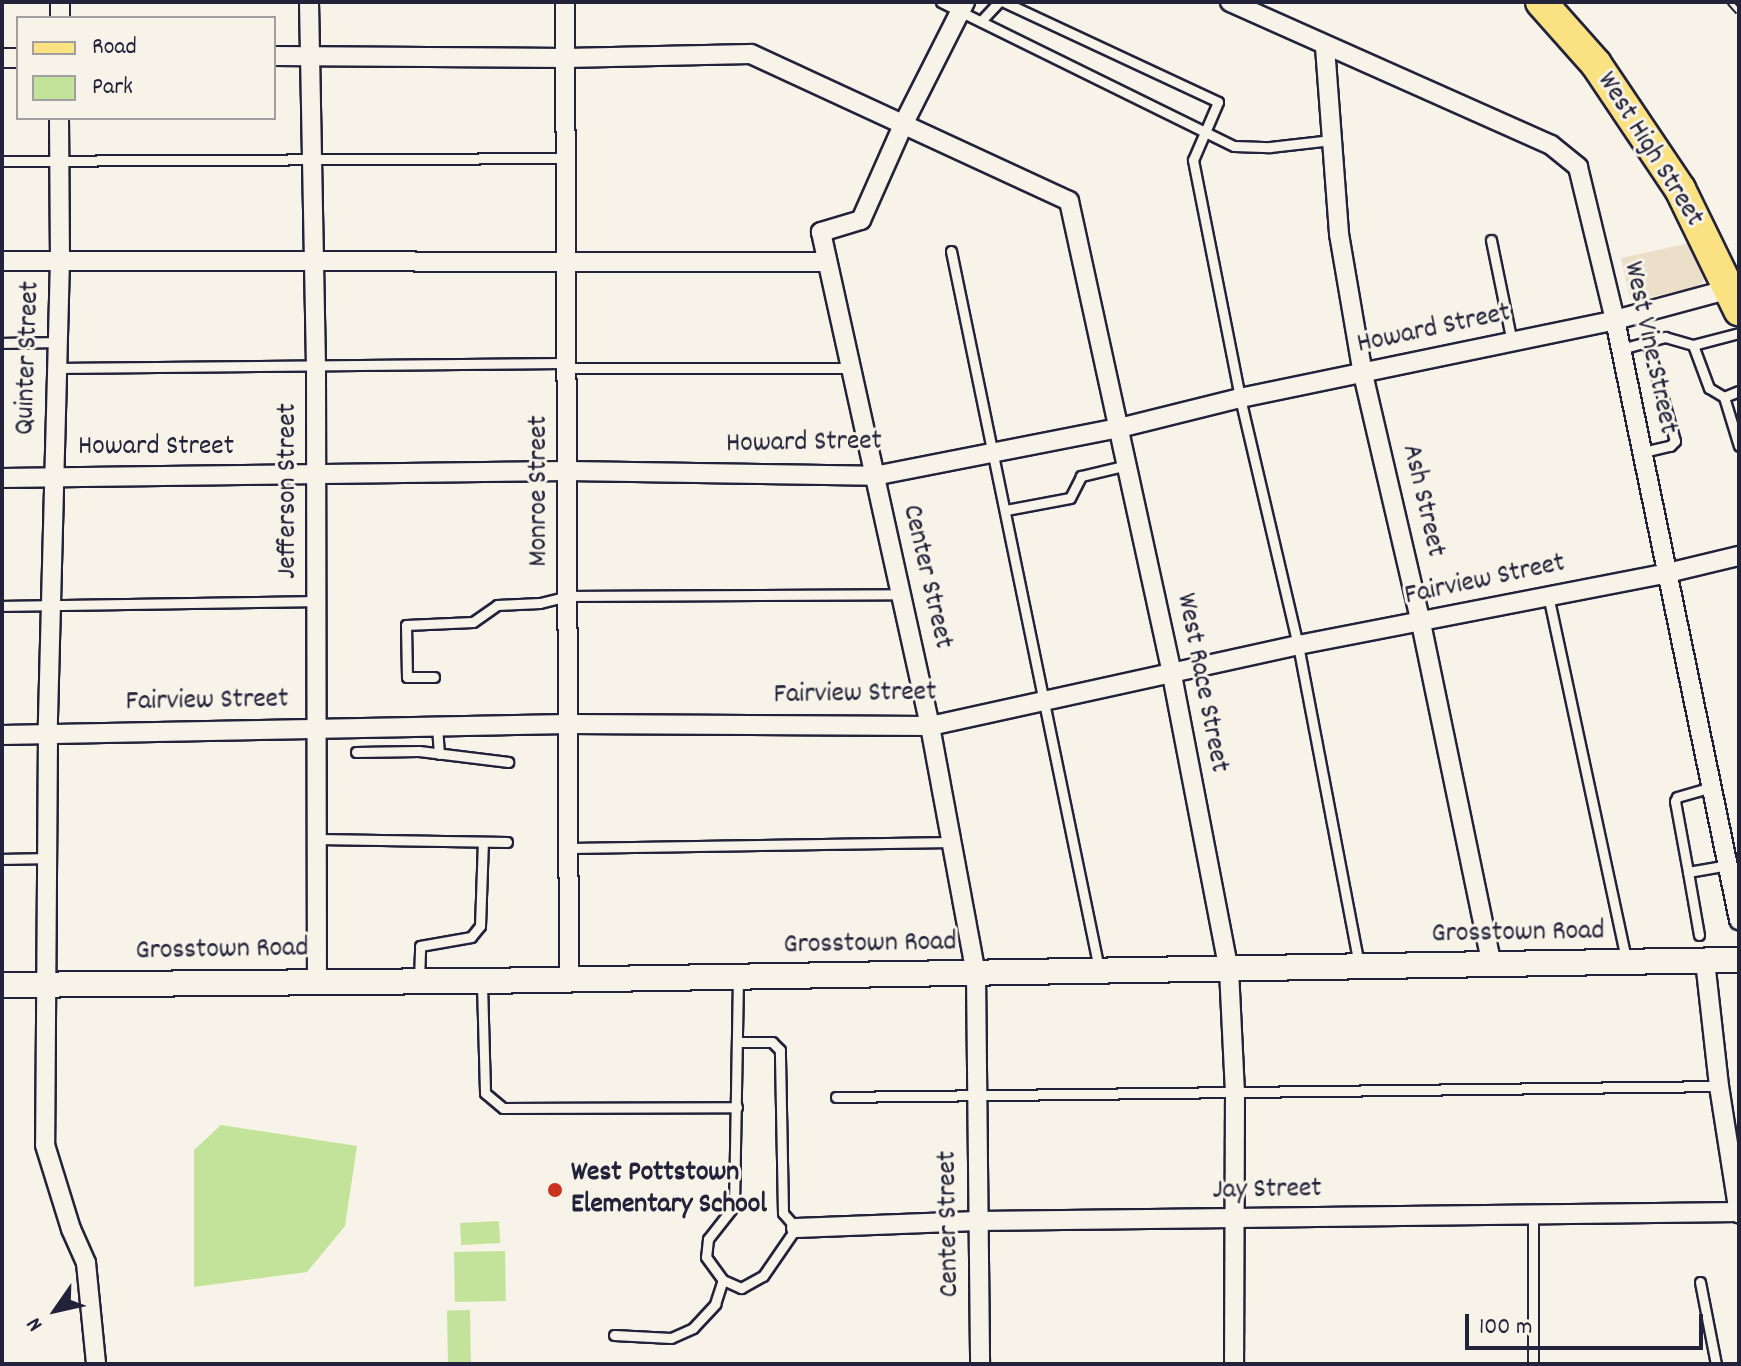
<!DOCTYPE html>
<style>
body{margin:0}
#map{position:relative;width:1741px;height:1366px;overflow:hidden;background:#f7f3e8;font-family:Dekko,sans-serif}
div>[style]{position:absolute}
.built>*{inset:0;background:#ebdfc9}
.green>*{inset:0;background:#c3e39b;transform-origin:0 0}
.roads{filter:drop-shadow(2px 0 #22223b) drop-shadow(-2px 0 #22223b) drop-shadow(0 2px #22223b) drop-shadow(0 -2px #22223b)}
.service>*{height:9px;margin:-4.5px;padding:0 4.5px;transform-origin:4.5px;border-radius:4.5px;background:#f7f3e8}
.minor>*{height:18px;margin:-9px;padding:0 9px;transform-origin:9px;border-radius:9px;background:#f7f3e8}
.tertiary>*{height:24px;margin:-12px;padding:0 12px;transform-origin:12px;border-radius:12px;background:#f7f3e8}
.primary>*{height:30px;margin:-15px;padding:0 15px;transform-origin:15px;border-radius:15px;background:#fae181}
.rail>*{height:8px;margin-top:-4px;transform-origin:0;background:repeating-linear-gradient(90deg,#f7f3e8 0 15px,#22223b 0 30px);box-sizing:border-box;border-block:2px solid #22223b}
.dots>*{width:22px;height:22px;translate:-50% -50%;box-sizing:border-box;border:4px solid #f7f3e8;border-radius:50%}
span{translate:-50% -50%;white-space:nowrap;text-align:center;line-height:1.15;-webkit-text-stroke:6px #f7f3e8;paint-order:stroke}
.street-label{font-size:28px;color:#22223b}
.poi-label{font-size:28px;color:#22223b;font-weight:700}
.left{translate:0 -50%;text-align:left}
.frame{position:absolute;inset:0;border:4px solid #22223b;pointer-events:none}
.legend{position:absolute;left:16px;top:16px;width:260px;height:104px;box-sizing:border-box;background:#f7f3e8;border:2px solid #a29fa3;margin:0;padding:10px 14px;list-style:none;font-size:24px;color:#22223b}
.legend li{display:flex;align-items:center;gap:16px;height:40px}
.legend b{width:40px;border:2px solid #a29fa3}
.north{position:absolute;left:16px;top:1270px;width:80px;height:80px;-webkit-text-stroke:6px #f7f3e8;paint-order:stroke;rotate:236deg;font-size:22px;font-weight:700;line-height:32px;text-align:center;color:#22223b}
.north::after{content:'';display:block;margin:auto;width:28px;height:36px;background:#22223b;clip-path:polygon(50% 0,100% 100%,50% 72%,0 100%)}
.scale{position:absolute;left:1465px;top:1314px;width:238px;height:36px;box-sizing:border-box;border:4px solid #22223b;border-top:0;padding-left:10px;font-size:24px;line-height:28px;white-space:nowrap;color:#22223b;-webkit-text-stroke:6px #f7f3e8;paint-order:stroke}
</style>
<div id="map">
<div class="built">
<i style="clip-path:polygon(1690px 243px,1705px 277px,1701px 286px,1634px 301px,1630px 299px,1621px 258px)"></i>
</div>
<div class="green">
<i style="clip-path:polygon(221px 1125px,357px 1146px,345px 1226px,307px 1272px,194px 1287px,194px 1150px)"></i>
<i style="left:499px;top:1221px;width:22px;height:39px;rotate:87deg"></i>
<i style="left:505px;top:1251px;width:50px;height:51px;rotate:89deg"></i>
<i style="left:470px;top:1310px;width:54px;height:23px;rotate:89deg"></i>
</div>
<div class="roads">
<div class="service">
<i style="left:941px;top:2px;width:326px;rotate:26.2deg"></i>
<i style="left:1234px;top:146px;width:36px;rotate:2deg"></i>
<i style="left:1270px;top:147px;width:62px;rotate:-6.4deg"></i>
<i style="left:1004px;top:2px;width:236px;rotate:25deg"></i>
<i style="left:1218px;top:102px;width:63px;rotate:113.3deg"></i>
<i style="left:1193px;top:160px;width:243px;rotate:78.8deg"></i>
<i style="left:1240px;top:398px;width:254px;rotate:76.8deg"></i>
<i style="left:1298px;top:645px;width:325px;rotate:79.2deg"></i>
<i style="left:981px;top:21px;width:26px;rotate:-47deg"></i>
<i style="left:2px;top:161px;width:564px;rotate:-0.3deg"></i>
<i style="left:1491px;top:240px;width:104px;rotate:78.4deg"></i>
<i style="left:951px;top:251px;width:733px;rotate:78.35deg"></i>
<i style="left:1739px;top:333px;width:48px;rotate:165.4deg"></i>
<i style="left:1693px;top:345px;width:46px;rotate:69.6deg"></i>
<i style="left:1709px;top:388px;width:17px;rotate:31deg"></i>
<i style="left:1724px;top:397px;width:16px;rotate:-22deg"></i>
<i style="left:2px;top:343px;width:55px;rotate:-1deg"></i>
<i style="left:1621px;top:349px;width:46px;rotate:-15.3deg"></i>
<i style="left:1665px;top:337px;width:29px;rotate:16deg"></i>
<i style="left:56px;top:368px;width:512px;rotate:-0.56deg"></i>
<i style="left:568px;top:368px;width:282px"></i>
<i style="left:1724px;top:397px;width:51px;rotate:73deg"></i>
<i style="left:1643px;top:452px;width:28px;rotate:-13deg"></i>
<i style="left:1670px;top:446px;width:7px;rotate:-45deg"></i>
<i style="left:1675px;top:441px;width:103px;rotate:-105.8deg"></i>
<i style="left:1006px;top:510px;width:65px;rotate:-10.6deg"></i>
<i style="left:1070px;top:498px;width:25px;rotate:-63deg"></i>
<i style="left:1081px;top:476px;width:47px;rotate:-13.4deg"></i>
<i style="left:1548px;top:595px;width:372px;rotate:77.9deg"></i>
<i style="left:2px;top:606px;width:315px;rotate:-0.9deg"></i>
<i style="left:434px;top:677px;width:27px;rotate:180deg"></i>
<i style="left:407px;top:677px;width:52px;rotate:-91.1deg"></i>
<i style="left:406px;top:625px;width:67px;rotate:-2.6deg"></i>
<i style="left:473px;top:622px;width:29px;rotate:-35deg"></i>
<i style="left:497px;top:605px;width:43px;rotate:-2.7deg"></i>
<i style="left:540px;top:603px;width:30px;rotate:-14deg"></i>
<i style="left:569px;top:596px;width:332px;rotate:-0.3deg"></i>
<i style="left:437px;top:726px;width:28px;rotate:86deg"></i>
<i style="left:356px;top:752px;width:63px;rotate:-0.9deg"></i>
<i style="left:419px;top:751px;width:90px;rotate:7deg"></i>
<i style="left:317px;top:839px;width:190px;rotate:0.9deg"></i>
<i style="left:570px;top:848px;width:383px;rotate:-0.9deg"></i>
<i style="left:2px;top:859px;width:47px;rotate:-1.2deg"></i>
<i style="left:1688px;top:872px;width:72px;rotate:-100.4deg"></i>
<i style="left:1675px;top:801px;width:4px;rotate:-63deg"></i>
<i style="left:1677px;top:797px;width:35px;rotate:-16deg"></i>
<i style="left:1699px;top:935px;width:64px;rotate:-99.9deg"></i>
<i style="left:1688px;top:872px;width:41px;rotate:-9.9deg"></i>
<i style="left:738px;top:977px;width:229px;rotate:91deg"></i>
<i style="left:734px;top:1206px;width:42px;rotate:128.2deg"></i>
<i style="left:708px;top:1239px;width:18px;rotate:96deg"></i>
<i style="left:706px;top:1257px;width:29px;rotate:54deg"></i>
<i style="left:723px;top:1280px;width:20px;rotate:24deg"></i>
<i style="left:741px;top:1288px;width:25px;rotate:-29deg"></i>
<i style="left:763px;top:1276px;width:58px;rotate:-55.5deg"></i>
<i style="left:796px;top:1228px;width:20px;rotate:-131deg"></i>
<i style="left:783px;top:1213px;width:163px;rotate:-91.1deg"></i>
<i style="left:780px;top:1050px;width:11px;rotate:-135deg"></i>
<i style="left:772px;top:1042px;width:34px;rotate:180deg"></i>
<i style="left:419px;top:980px;width:34px;rotate:-88deg"></i>
<i style="left:420px;top:946px;width:52px;rotate:-10deg"></i>
<i style="left:471px;top:937px;width:14px;rotate:-51deg"></i>
<i style="left:480px;top:926px;width:84px;rotate:-88deg"></i>
<i style="left:482px;top:984px;width:109px;rotate:88.4deg"></i>
<i style="left:485px;top:1093px;width:23px;rotate:40deg"></i>
<i style="left:503px;top:1108px;width:234px;rotate:-0.2deg"></i>
<i style="left:836px;top:1097px;width:883px;rotate:-0.71deg"></i>
<i style="left:1533px;top:1213px;width:151px;rotate:90deg"></i>
<i style="left:1700px;top:1282px;width:84px;rotate:79deg"></i>
<i style="left:614px;top:1335px;width:57px;rotate:3deg"></i>
<i style="left:671px;top:1338px;width:24px;rotate:-24deg"></i>
<i style="left:693px;top:1328px;width:33px;rotate:-47deg"></i>
<i style="left:715px;top:1304px;width:25px;rotate:-72deg"></i>
</div>
<div class="minor">
<i style="left:309px;top:2px;width:364px;rotate:88.9deg"></i>
<i style="left:316px;top:366px;width:614px;rotate:89.91deg"></i>
<i style="left:565px;top:2px;width:977px;rotate:89.77deg"></i>
<i style="left:965px;top:2px;width:136px;rotate:116.8deg"></i>
<i style="left:904px;top:123px;width:106px;rotate:113.9deg"></i>
<i style="left:861px;top:220px;width:42px;rotate:163.3deg"></i>
<i style="left:821px;top:232px;width:506px;rotate:77.56deg"></i>
<i style="left:930px;top:726px;width:251px;rotate:79.5deg"></i>
<i style="left:976px;top:973px;width:391px;rotate:89.4deg"></i>
<i style="left:1230px;top:2px;width:351px;rotate:24deg"></i>
<i style="left:1551px;top:145px;width:35px;rotate:39deg"></i>
<i style="left:1578px;top:167px;width:157px;rotate:76.4deg"></i>
<i style="left:1615px;top:320px;width:613px;rotate:78.32deg"></i>
<i style="left:60px;top:18px;width:16px;rotate:-90deg"></i>
<i style="left:1325px;top:47px;width:188px;rotate:85.7deg"></i>
<i style="left:1339px;top:234px;width:142px;rotate:80.3deg"></i>
<i style="left:1363px;top:374px;width:256px;rotate:76.9deg"></i>
<i style="left:1421px;top:623px;width:349px;rotate:78.3deg"></i>
<i style="left:274px;top:56px;width:291px;rotate:0.4deg"></i>
<i style="left:565px;top:58px;width:186px;rotate:-1.2deg"></i>
<i style="left:751px;top:54px;width:350px;rotate:24.8deg"></i>
<i style="left:1069px;top:201px;width:485px;rotate:77.7deg"></i>
<i style="left:1172px;top:675px;width:300px;rotate:79.1deg"></i>
<i style="left:1229px;top:970px;width:123px;rotate:87.2deg"></i>
<i style="left:1235px;top:1093px;width:271px;rotate:90.2deg"></i>
<i style="left:2px;top:58px;width:16px"></i>
<i style="left:59px;top:118px;width:142px;rotate:89.6deg"></i>
<i style="left:60px;top:260px;width:474px;rotate:91.5deg"></i>
<i style="left:48px;top:734px;width:411px;rotate:90.4deg"></i>
<i style="left:45px;top:1145px;width:88px;rotate:72.8deg"></i>
<i style="left:71px;top:1229px;width:37px;rotate:66deg"></i>
<i style="left:86px;top:1263px;width:101px;rotate:84.3deg"></i>
<i style="left:2px;top:261px;width:824px;rotate:0.07deg"></i>
<i style="left:2px;top:478px;width:566px;rotate:-0.71deg"></i>
<i style="left:568px;top:471px;width:306px;rotate:0.9deg"></i>
<i style="left:874px;top:476px;width:250px;rotate:-11.1deg"></i>
<i style="left:1119px;top:428px;width:125px;rotate:-13.9deg"></i>
<i style="left:1240px;top:398px;width:383px;rotate:-11.7deg"></i>
<i style="left:1615px;top:320px;width:119px;rotate:-15.1deg"></i>
<i style="left:2px;top:735px;width:567px;rotate:-1.11deg"></i>
<i style="left:569px;top:724px;width:361px;rotate:0.3deg"></i>
<i style="left:930px;top:726px;width:377px;rotate:-12.4deg"></i>
<i style="left:1298px;top:645px;width:377px;rotate:-11deg"></i>
<i style="left:1668px;top:573px;width:73px;rotate:-13.5deg"></i>
<i style="left:1705px;top:961px;width:126px;rotate:83.6deg"></i>
<i style="left:1719px;top:1086px;width:129px;rotate:81.1deg"></i>
<i style="left:796px;top:1228px;width:182px;rotate:-2.2deg"></i>
<i style="left:978px;top:1221px;width:761px;rotate:-0.68deg"></i>
</div>
<div class="tertiary">
<i style="left:2px;top:985px;width:480px;rotate:-0.5deg"></i>
<i style="left:482px;top:981px;width:1257px;rotate:-0.96deg"></i>
</div>
<div class="primary">
<i style="left:1541px;top:2px;width:83px;rotate:48.4deg"></i>
<i style="left:1596px;top:64px;width:151px;rotate:56.1deg"></i>
<i style="left:1680px;top:189px;width:135px;rotate:64deg"></i>
</div>
</div>
<div class="rail">
<i style="left:1730px;top:2px;width:13px;rotate:48deg"></i>
</div>
<div class="dots">
<i style="left:555px;top:1190px;background:#c8321e"></i>
</div>
<div class="street-label">
<span style="left:1649px;top:150px;rotate:58deg">West High Street</span>
<span style="left:1434px;top:330px;rotate:-12deg">Howard Street</span>
<span style="left:1649px;top:348px;rotate:78deg">West Vine Street</span>
<span style="left:29px;top:358px;rotate:-88deg">Quinter Street</span>
<span style="left:804px;top:444px;rotate:-1deg">Howard Street</span>
<span style="left:156px;top:448px">Howard Street</span>
<span style="left:289px;top:491px;rotate:-90deg">Jefferson Street</span>
<span style="left:540px;top:491px;rotate:-90deg">Monroe Street</span>
<span style="left:1422px;top:501px;rotate:77deg">Ash Street</span>
<span style="left:926px;top:577px;rotate:77deg">Center Street</span>
<span style="left:1485px;top:581px;rotate:-12deg">Fairview Street</span>
<span style="left:1201px;top:683px;rotate:79deg">West Race Street</span>
<span style="left:855px;top:695px;rotate:-1deg">Fairview Street</span>
<span style="left:207px;top:702px;rotate:-1deg">Fairview Street</span>
<span style="left:1518px;top:934px;rotate:-1deg">Grosstown Road</span>
<span style="left:870px;top:945px;rotate:-1deg">Grosstown Road</span>
<span style="left:222px;top:951px;rotate:-1deg">Grosstown Road</span>
<span style="left:1267px;top:1191px;rotate:-1deg">Jay Street</span>
<span style="left:950px;top:1224px;rotate:-91deg">Center Street</span>
</div>
<div class="poi-label">
<span class="left" style="left:571px;top:1190px">West Pottstown<br>Elementary School</span>
</div>
<div class="frame"></div>
<ul class="legend">
<li><b style="height:10px;background:#fae181"></b>Road</li>
<li><b style="height:22px;background:#c3e39b"></b>Park</li>
</ul>
<div class="north">N</div>
<div class="scale">100 m</div>
</div>
